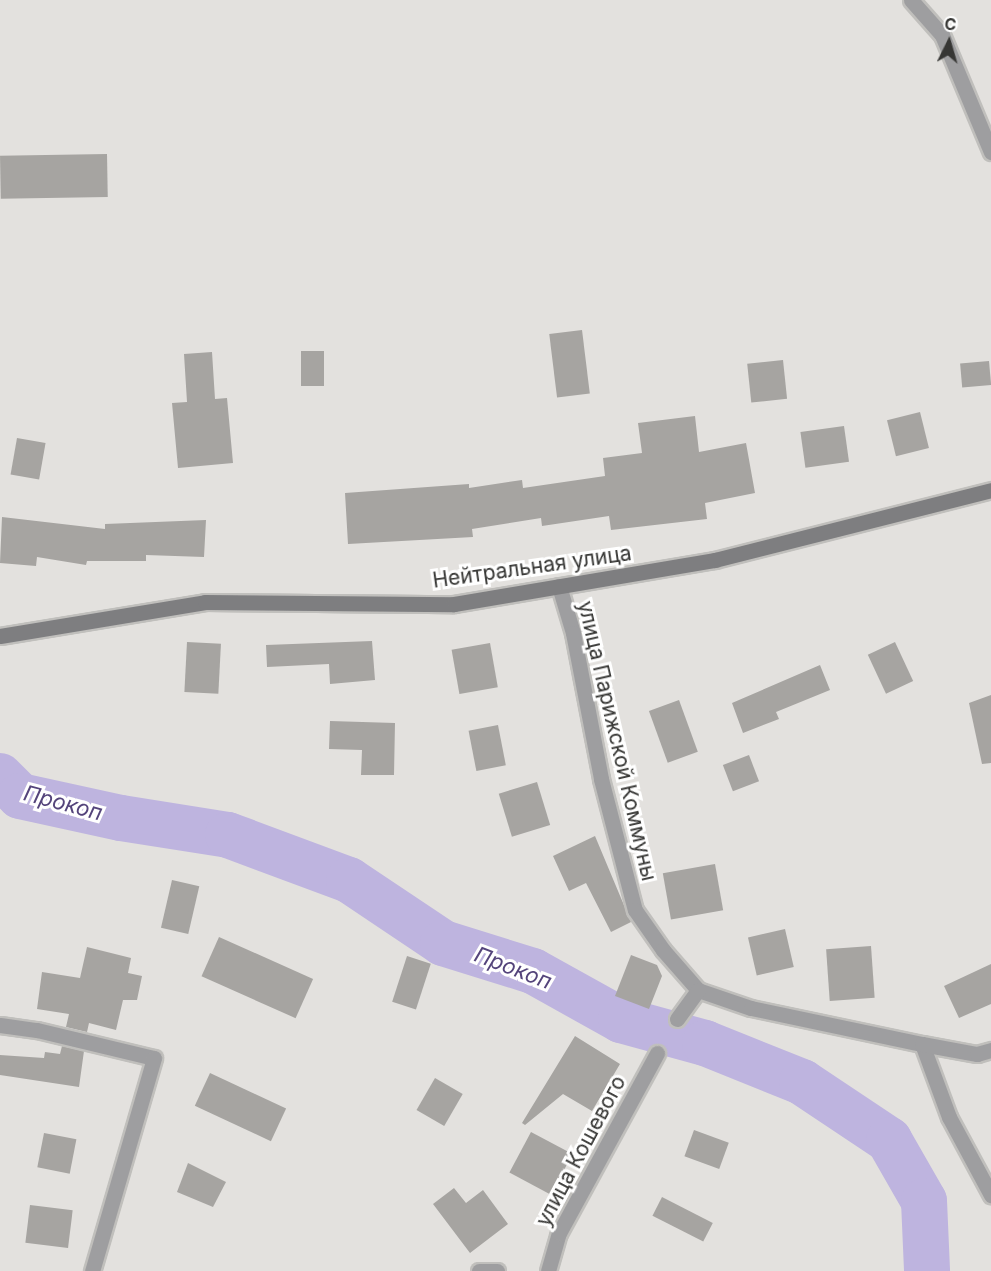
<!DOCTYPE html>
<meta charset="utf-8">
<style>
body{margin:0}
#map{position:relative;width:991px;height:1271px;overflow:hidden;background:#e3e1de;font-family:Inter,sans-serif}
div>[style]{position:absolute}
.river>*{height:46px;margin:-23px;padding:0 23px;transform-origin:23px;border-radius:23px;background:#beb4df}
.building>*{inset:0;background:#a6a4a1;transform-origin:0 0}
.roads{filter:drop-shadow(2px 0 #c0bfbc) drop-shadow(-2px 0 #c0bfbc) drop-shadow(0 2px #c0bfbc) drop-shadow(0 -2px #c0bfbc)}
.minor>*{height:15px;margin:-7.5px;padding:0 7.5px;transform-origin:7.5px;border-radius:7.5px;background:#9e9ea0}
.secondary>*{height:15px;margin:-7.5px;padding:0 7.5px;transform-origin:7.5px;border-radius:7.5px;background:#7e7e80}
span{translate:-50% -50%;white-space:nowrap;text-align:center;line-height:1.15;-webkit-text-stroke:6px #fff;paint-order:stroke}
.street-label{font-size:21px;color:#363634}
.water-label{font-size:22px;color:#54447b;font-style:italic}
.north{position:absolute;left:919px;top:12px;width:60px;height:60px;-webkit-text-stroke:4px #fff;paint-order:stroke;rotate:5deg;font-size:16px;font-weight:700;line-height:24px;text-align:center;color:#363634}
.north::after{content:'';display:block;margin:auto;width:21px;height:27px;background:#363634;clip-path:polygon(50% 0,100% 100%,50% 72%,0 100%)}
</style>
<div id="map">
<div class="river">
<i style="left:0;top:776px;width:28px;rotate:45deg"></i>
<i style="left:20px;top:796px;width:103px;rotate:12.3deg"></i>
<i style="left:121px;top:818px;width:108px;rotate:9deg"></i>
<i style="left:228px;top:835px;width:129px;rotate:20.4deg"></i>
<i style="left:349px;top:880px;width:113px;rotate:33.8deg"></i>
<i style="left:443px;top:943px;width:94px;rotate:17.3deg"></i>
<i style="left:533px;top:971px;width:101px;rotate:29.1deg"></i>
<i style="left:621px;top:1020px;width:87px;rotate:15.3deg"></i>
<i style="left:705px;top:1043px;width:105px;rotate:21.9deg"></i>
<i style="left:802px;top:1082px;width:105px;rotate:33.7deg"></i>
<i style="left:889px;top:1140px;width:70px;rotate:60.2deg"></i>
<i style="left:924px;top:1201px;width:70px;rotate:87.5deg"></i>
</div>
<div class="building">
<i style="left:107px;top:154px;width:43px;height:107px;rotate:89deg"></i>
<i style="left:582px;top:330px;width:64px;height:33px;rotate:83deg"></i>
<i style="left:301px;top:351px;width:23px;height:35px"></i>
<i style="clip-path:polygon(212px 352px,215px 399px,227px 398px,233px 463px,178px 468px,172px 403px,187px 402px,184px 354px)"></i>
<i style="left:783px;top:360px;width:39px;height:36px;rotate:84deg"></i>
<i style="left:989px;top:361px;width:24px;height:29px;rotate:85deg"></i>
<i style="left:920px;top:412px;width:37px;height:34px;rotate:76deg"></i>
<i style="clip-path:polygon(695px 416px,699px 452px,746px 443px,755px 493px,705px 503px,707px 519px,611px 530px,609px 516px,542px 526px,541px 518px,472px 529px,473px 537px,348px 544px,345px 493px,469px 484px,469px 488px,522px 480px,523px 488px,605px 476px,603px 458px,642px 453px,638px 423px)"></i>
<i style="left:844px;top:426px;width:36px;height:44px;rotate:82deg"></i>
<i style="left:17px;top:438px;width:29px;height:37px;rotate:10deg"></i>
<i style="clip-path:polygon(2px 517px,105px 529px,105px 524px,206px 520px,204px 557px,146px 555px,146px 561px,87px 561px,86px 565px,37px 557px,36px 566px,0 563px)"></i>
<i style="clip-path:polygon(372px 641px,375px 680px,330px 684px,329px 664px,267px 667px,266px 645px)"></i>
<i style="left:187px;top:642px;width:34px;height:50px;rotate:3deg"></i>
<i style="left:895px;top:642px;width:43px;height:30px;rotate:65deg"></i>
<i style="left:490px;top:643px;width:45px;height:39px;rotate:80deg"></i>
<i style="clip-path:polygon(820px 665px,830px 690px,776px 712px,779px 719px,743px 733px,732px 703px)"></i>
<i style="clip-path:polygon(991px 695px,991px 763px,982px 764px,969px 703px)"></i>
<i style="left:679px;top:700px;width:55px;height:32px;rotate:70deg"></i>
<i style="clip-path:polygon(330px 721px,395px 723px,394px 775px,361px 775px,362px 750px,329px 749px)"></i>
<i style="left:498px;top:725px;width:41px;height:30px;rotate:79deg"></i>
<i style="left:749px;top:755px;width:28px;height:28px;rotate:69deg"></i>
<i style="left:537px;top:782px;width:45px;height:40px;rotate:73deg"></i>
<i style="clip-path:polygon(595px 836px,631px 922px,611px 932px,586px 883px,569px 891px,553px 856px)"></i>
<i style="left:715px;top:864px;width:47px;height:53px;rotate:80deg"></i>
<i style="left:172px;top:880px;width:28px;height:49px;rotate:13deg"></i>
<i style="left:785px;top:929px;width:39px;height:38px;rotate:77deg"></i>
<i style="left:219px;top:937px;width:103px;height:43px;rotate:24deg"></i>
<i style="left:871px;top:946px;width:52px;height:45px;rotate:86deg"></i>
<i style="clip-path:polygon(87px 947px,131px 958px,128px 973px,142px 976px,137px 1000px,123px 1000px,116px 1030px,89px 1023px,87px 1032px,66px 1027px,69px 1014px,37px 1009px,42px 972px,80px 978px)"></i>
<i style="clip-path:polygon(631px 955px,657px 965px,662px 976px,649px 1009px,615px 996px)"></i>
<i style="left:407px;top:956px;width:25px;height:48px;rotate:18deg"></i>
<i style="clip-path:polygon(991px 964px,991px 1004px,959px 1018px,944px 986px)"></i>
<i style="clip-path:polygon(575px 1036px,620px 1064px,592px 1111px,563px 1094px,525px 1125px,522px 1123px)"></i>
<i style="clip-path:polygon(62px 1046px,84px 1051px,79px 1087px,0 1075px,0 1055px,44px 1058px,45px 1052px,60px 1054px)"></i>
<i style="left:210px;top:1073px;width:84px;height:36px;rotate:25deg"></i>
<i style="left:435px;top:1078px;width:32px;height:37px;rotate:30deg"></i>
<i style="left:694px;top:1130px;width:37px;height:28px;rotate:20deg"></i>
<i style="left:531px;top:1132px;width:47px;height:46px;rotate:28deg"></i>
<i style="left:44px;top:1133px;width:33px;height:35px;rotate:11deg"></i>
<i style="clip-path:polygon(188px 1163px,226px 1182px,213px 1207px,177px 1192px)"></i>
<i style="clip-path:polygon(454px 1188px,466px 1203px,483px 1190px,508px 1224px,470px 1253px,433px 1204px)"></i>
<i style="left:662px;top:1197px;width:57px;height:21px;rotate:27deg"></i>
<i style="left:30px;top:1205px;width:43px;height:38px;rotate:7deg"></i>
</div>
<div class="roads">
<div class="minor">
<i style="left:911px;top:0;width:47px;rotate:48.5deg"></i>
<i style="left:942px;top:35px;width:127px;rotate:67.3deg"></i>
<i style="left:559px;top:586px;width:49px;rotate:73.4deg"></i>
<i style="left:573px;top:633px;width:149px;rotate:79.1deg"></i>
<i style="left:601px;top:779px;width:135px;rotate:75.5deg"></i>
<i style="left:635px;top:910px;width:49px;rotate:55deg"></i>
<i style="left:663px;top:950px;width:53px;rotate:48.8deg"></i>
<i style="left:698px;top:990px;width:56px;rotate:18.8deg"></i>
<i style="left:751px;top:1008px;width:175px;rotate:11.9deg"></i>
<i style="left:922px;top:1044px;width:78px;rotate:69.7deg"></i>
<i style="left:949px;top:1117px;width:89px;rotate:61.7deg"></i>
<i style="left:677px;top:1019px;width:36px;rotate:-54deg"></i>
<i style="left:0;top:1025px;width:37px;rotate:8deg"></i>
<i style="left:37px;top:1030px;width:120px;rotate:13.5deg"></i>
<i style="left:154px;top:1058px;width:222px;rotate:106.2deg"></i>
<i style="left:922px;top:1044px;width:56px;rotate:10.3deg"></i>
<i style="left:977px;top:1054px;width:15px;rotate:-16deg"></i>
<i style="left:479px;top:1271px;width:18px"></i>
<i style="left:548px;top:1271px;width:40px;rotate:-74deg"></i>
<i style="left:559px;top:1233px;width:205px;rotate:-61.4deg"></i>
</div>
<div class="secondary">
<i style="left:0;top:636px;width:208px;rotate:-9.4deg"></i>
<i style="left:205px;top:602px;width:249px;rotate:0.5deg"></i>
<i style="left:454px;top:604px;width:265px;rotate:-9.6deg"></i>
<i style="left:715px;top:560px;width:285px;rotate:-14.2deg"></i>
</div>
</div>
<div class="street-label">
<span style="left:532px;top:567px;rotate:-8deg">Нейтральная улица</span>
<span style="left:617px;top:741px;rotate:77deg">улица Парижской Коммуны</span>
<span style="left:581px;top:1151px;rotate:-62deg">улица Кошевого</span>
</div>
<div class="water-label">
<span style="left:63px;top:803px;rotate:15deg">Прокоп</span>
<span style="left:513px;top:968px;rotate:21deg">Прокоп</span>
</div>
<div class="north">С</div>
</div>
